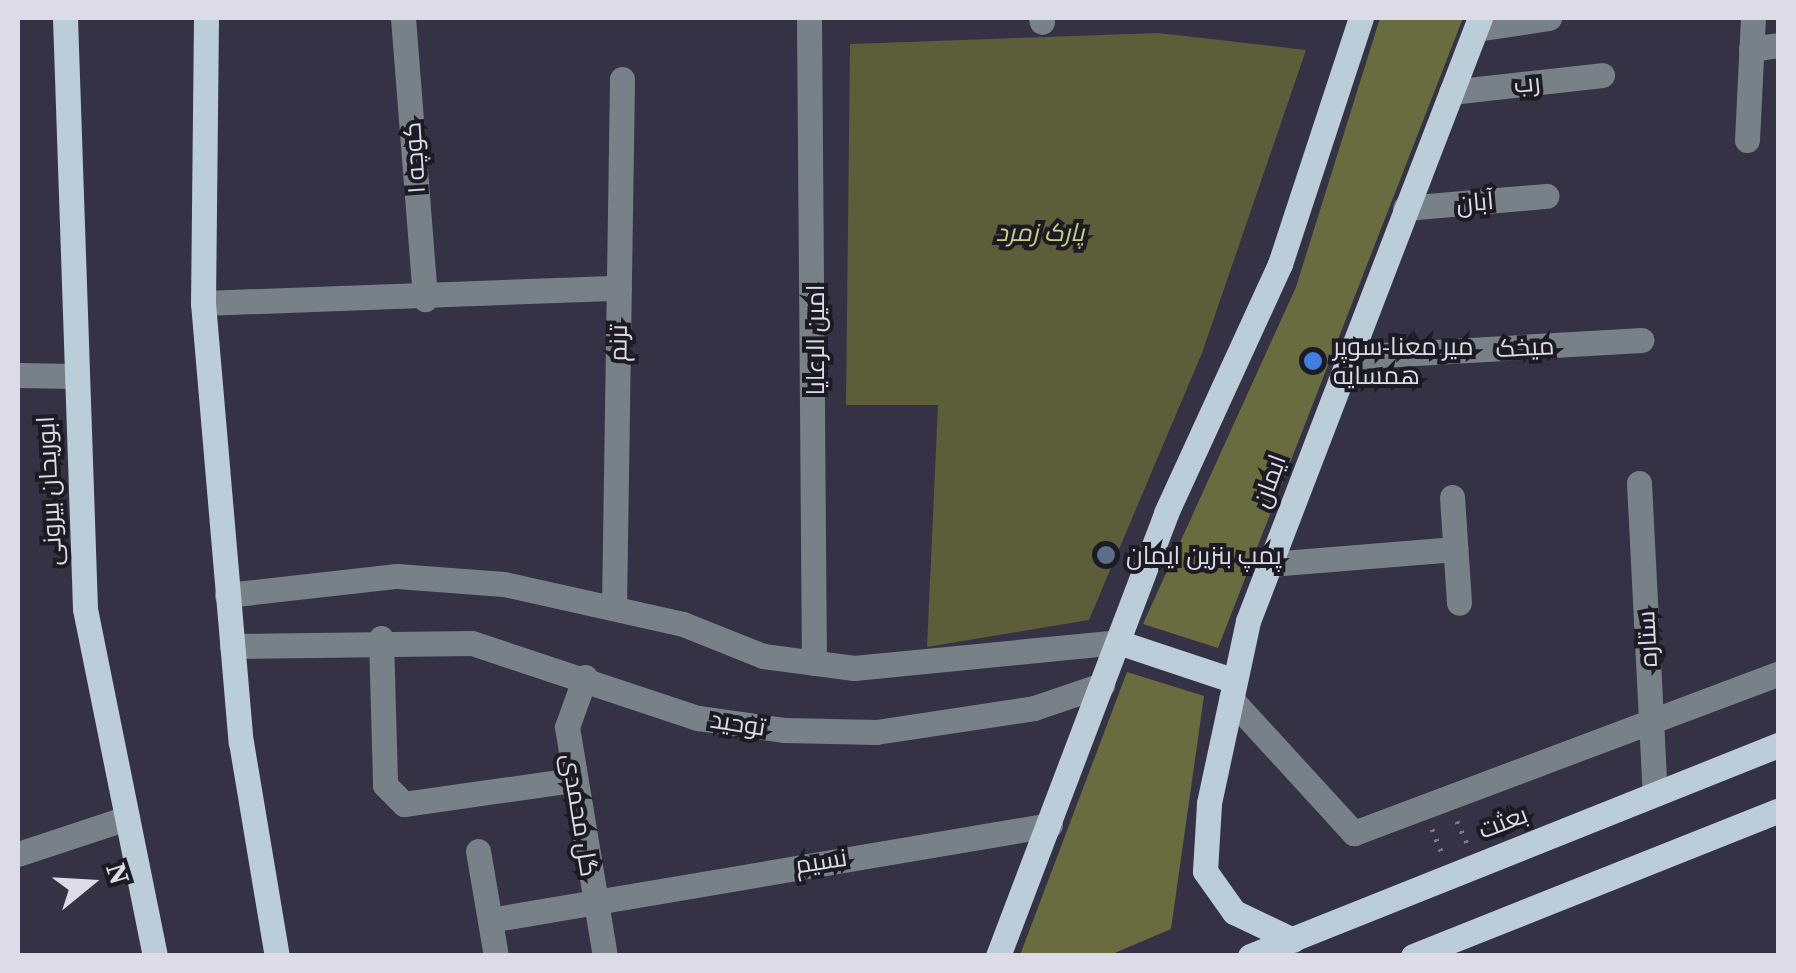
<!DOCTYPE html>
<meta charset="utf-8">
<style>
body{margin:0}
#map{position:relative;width:1796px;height:973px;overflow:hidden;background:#343244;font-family:"Source Serif 4",Cairo,serif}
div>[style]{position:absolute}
.green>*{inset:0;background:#5b5e39}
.forest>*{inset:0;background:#686c3e}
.path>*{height:5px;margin-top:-2.5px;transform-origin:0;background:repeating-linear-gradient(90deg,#7d7b8a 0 2.5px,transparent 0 10.5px)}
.minor>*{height:25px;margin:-12.5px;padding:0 12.5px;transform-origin:12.5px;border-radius:12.5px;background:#788187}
.major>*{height:25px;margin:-12.5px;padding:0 12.5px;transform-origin:12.5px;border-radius:12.5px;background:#bbcdd9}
.dots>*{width:28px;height:28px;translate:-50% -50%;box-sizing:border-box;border:5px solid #1c1b23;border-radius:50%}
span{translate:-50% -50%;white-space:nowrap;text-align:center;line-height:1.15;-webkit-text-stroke:8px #1c1b23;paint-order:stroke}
.street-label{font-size:25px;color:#dcdbe6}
.park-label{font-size:25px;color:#c9d085;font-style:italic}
.poi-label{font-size:25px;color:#dcdbe6}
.left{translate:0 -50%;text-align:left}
.frame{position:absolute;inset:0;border:20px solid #dcdbe6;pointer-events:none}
.north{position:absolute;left:40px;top:833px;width:100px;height:100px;-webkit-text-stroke:8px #1c1b23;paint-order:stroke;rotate:72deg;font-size:28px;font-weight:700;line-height:40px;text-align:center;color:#dcdbe6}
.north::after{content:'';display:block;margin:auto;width:35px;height:45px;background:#dcdbe6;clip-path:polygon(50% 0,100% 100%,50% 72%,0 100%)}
</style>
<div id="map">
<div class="green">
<i style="clip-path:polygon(1158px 33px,1306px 50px,1202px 353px,1089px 620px,927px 647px,938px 405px,846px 405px,850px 44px)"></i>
</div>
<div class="forest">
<i style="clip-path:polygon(1380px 18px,1463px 18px,1218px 648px,1143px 624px,1296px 287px)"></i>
<i style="clip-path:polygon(1127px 672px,1204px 696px,1171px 929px,1110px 955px,1020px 955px)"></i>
</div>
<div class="path">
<i style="left:1457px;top:821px;width:24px;rotate:66deg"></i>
<i style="left:1432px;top:829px;width:24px;rotate:68deg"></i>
</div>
<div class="minor">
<i style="left:403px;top:18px;width:282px;rotate:85.5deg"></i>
<i style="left:809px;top:18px;width:645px;rotate:89.56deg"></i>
<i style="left:1041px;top:18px;width:4px;rotate:76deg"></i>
<i style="left:1476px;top:29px;width:74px;rotate:-8.6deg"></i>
<i style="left:1751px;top:49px;width:27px;rotate:-8deg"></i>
<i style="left:1451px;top:92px;width:152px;rotate:-6.4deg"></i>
<i style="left:1747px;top:140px;width:122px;rotate:-87.2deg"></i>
<i style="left:1405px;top:208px;width:142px;rotate:-4.9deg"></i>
<i style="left:203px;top:303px;width:416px;rotate:-2.1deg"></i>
<i style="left:1347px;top:357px;width:295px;rotate:-3.3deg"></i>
<i style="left:18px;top:375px;width:55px;rotate:1deg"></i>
<i style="left:1639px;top:483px;width:311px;rotate:87.1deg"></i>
<i style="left:1452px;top:497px;width:106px;rotate:86.2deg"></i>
<i style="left:1270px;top:564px;width:186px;rotate:-4.6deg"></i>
<i style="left:227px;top:595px;width:171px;rotate:-6.4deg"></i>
<i style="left:397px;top:576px;width:107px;rotate:4.3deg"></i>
<i style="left:504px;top:584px;width:183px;rotate:12.6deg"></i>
<i style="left:683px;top:624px;width:86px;rotate:21.8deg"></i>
<i style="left:763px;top:656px;width:92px;rotate:7.5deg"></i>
<i style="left:854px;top:668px;width:265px;rotate:-5.6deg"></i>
<i style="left:614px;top:607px;width:528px;rotate:-89.13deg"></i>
<i style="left:381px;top:638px;width:147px;rotate:88.4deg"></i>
<i style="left:385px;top:785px;width:27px;rotate:45deg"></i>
<i style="left:404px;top:804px;width:171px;rotate:-8.1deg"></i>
<i style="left:232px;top:646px;width:240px;rotate:-0.7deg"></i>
<i style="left:472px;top:643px;width:238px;rotate:18.4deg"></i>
<i style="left:698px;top:718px;width:88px;rotate:7.9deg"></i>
<i style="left:785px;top:730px;width:91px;rotate:1.3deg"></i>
<i style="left:876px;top:732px;width:160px;rotate:-8.6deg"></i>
<i style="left:1034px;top:708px;width:72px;rotate:-18.7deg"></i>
<i style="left:585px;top:677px;width:53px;rotate:109.8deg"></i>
<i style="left:567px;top:727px;width:232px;rotate:80.6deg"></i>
<i style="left:1231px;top:699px;width:182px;rotate:47.5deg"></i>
<i style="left:1354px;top:833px;width:453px;rotate:-20.6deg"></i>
<i style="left:478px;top:851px;width:107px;rotate:80.3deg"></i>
<i style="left:18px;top:854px;width:115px;rotate:-18.3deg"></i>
<i style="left:490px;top:920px;width:568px;rotate:-9.63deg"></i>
</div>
<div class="major">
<i style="left:65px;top:18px;width:591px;rotate:88.06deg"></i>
<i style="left:85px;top:609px;width:354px;rotate:78.6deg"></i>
<i style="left:206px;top:18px;width:285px;rotate:90.6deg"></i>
<i style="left:203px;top:303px;width:441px;rotate:85.1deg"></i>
<i style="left:241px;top:742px;width:217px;rotate:80.5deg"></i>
<i style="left:1118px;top:642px;width:123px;rotate:18.4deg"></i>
<i style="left:1293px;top:940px;width:65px;rotate:-154.6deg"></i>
<i style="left:1234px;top:912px;width:50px;rotate:-125.3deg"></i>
<i style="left:1205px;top:871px;width:68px;rotate:-86.6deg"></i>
<i style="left:1209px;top:803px;width:186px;rotate:-77.9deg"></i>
<i style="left:1248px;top:621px;width:646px;rotate:-68.96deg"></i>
<i style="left:998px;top:956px;width:474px;rotate:-69.2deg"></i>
<i style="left:1166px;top:513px;width:274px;rotate:-65.4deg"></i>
<i style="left:1280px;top:264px;width:259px;rotate:-71.8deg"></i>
<i style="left:1250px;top:956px;width:569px;rotate:-21.78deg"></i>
<i style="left:1413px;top:956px;width:393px;rotate:-21.7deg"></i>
</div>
<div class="dots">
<i style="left:1313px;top:361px;background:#3f7fe0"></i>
<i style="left:1106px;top:555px;background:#5c6f8a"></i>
</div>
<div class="street-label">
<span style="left:1527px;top:83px;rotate:-6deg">رب</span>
<span style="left:414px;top:158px;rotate:-94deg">کوچه ۱</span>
<span style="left:1475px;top:202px;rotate:-5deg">آبان</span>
<span style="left:815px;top:340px;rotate:-90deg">امین الرعایا</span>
<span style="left:618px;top:343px;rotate:-89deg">ترنم</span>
<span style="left:1525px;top:347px;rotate:-3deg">میخک</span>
<span style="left:1269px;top:481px;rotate:-70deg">ایمان</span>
<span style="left:49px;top:491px;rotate:-93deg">ابوریحان بیرونی</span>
<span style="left:1647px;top:639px;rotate:-93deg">ستاره</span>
<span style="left:738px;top:723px;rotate:9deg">توحید</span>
<span style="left:580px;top:815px;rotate:81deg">گل محمدی</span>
<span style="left:1503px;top:822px;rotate:-21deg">بعثت</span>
<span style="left:821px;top:861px;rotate:-9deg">نسیم</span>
</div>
<div class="park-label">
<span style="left:1040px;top:232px">پارک زمرد</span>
</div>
<div class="poi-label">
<span class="left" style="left:1333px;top:361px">میر معنا-سوپر<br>همسایه</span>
<span class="left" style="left:1126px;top:555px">پمپ بنزین ایمان</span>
</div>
<div class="frame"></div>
<div class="north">N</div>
</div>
